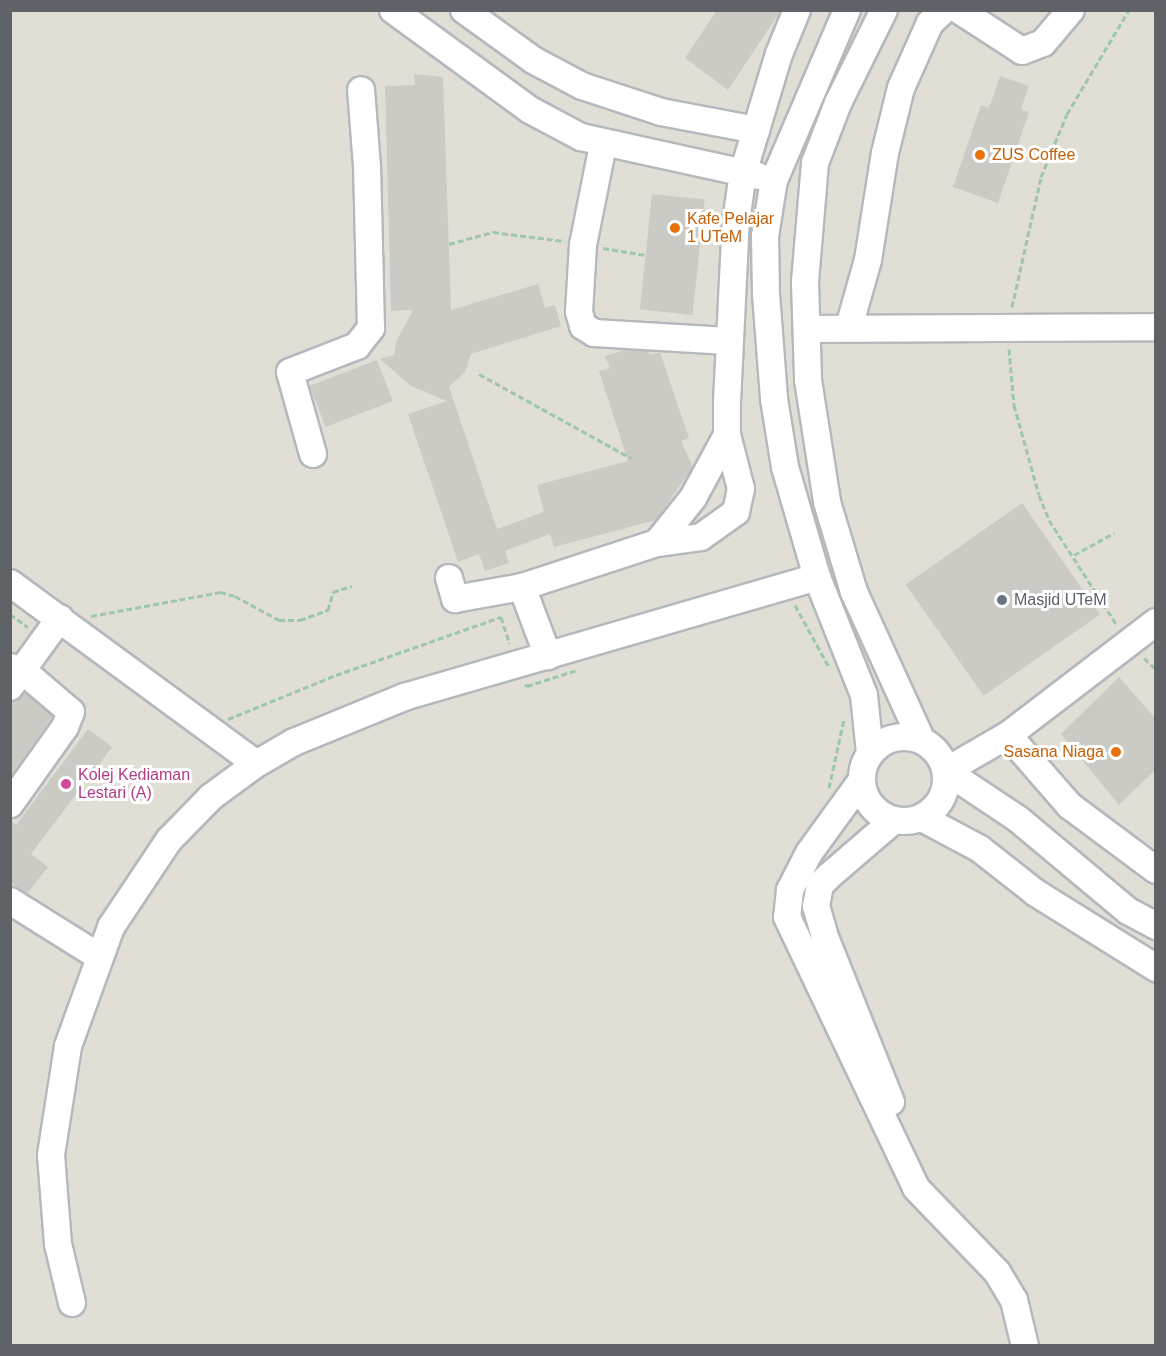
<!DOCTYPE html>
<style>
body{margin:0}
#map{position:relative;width:1166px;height:1356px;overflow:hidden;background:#f1efe8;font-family:Helvetica,sans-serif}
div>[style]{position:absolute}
.education>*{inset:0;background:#e1ded6;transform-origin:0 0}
.building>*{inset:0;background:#cccac5;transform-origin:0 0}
.path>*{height:3px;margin-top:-1.5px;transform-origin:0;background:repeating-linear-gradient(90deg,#9cc7a9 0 6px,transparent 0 9px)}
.roads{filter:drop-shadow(2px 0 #b5b8bc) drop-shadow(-2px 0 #b5b8bc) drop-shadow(0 2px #b5b8bc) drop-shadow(0 -2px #b5b8bc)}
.minor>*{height:26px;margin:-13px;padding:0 13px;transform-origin:13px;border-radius:13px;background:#fff}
.minor>.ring{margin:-13px;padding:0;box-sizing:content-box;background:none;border:26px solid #fff;border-radius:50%}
.dots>*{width:16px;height:16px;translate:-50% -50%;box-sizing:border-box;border:3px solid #fff;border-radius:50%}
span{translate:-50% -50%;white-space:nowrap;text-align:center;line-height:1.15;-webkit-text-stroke:6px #fff;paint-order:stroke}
.food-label{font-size:16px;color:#c56008}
.left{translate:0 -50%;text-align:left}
.right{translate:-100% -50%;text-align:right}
.worship-label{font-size:16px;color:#5b616d}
.hotel-label{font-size:16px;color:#b23c85}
.frame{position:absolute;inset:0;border:12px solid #5f6368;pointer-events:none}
</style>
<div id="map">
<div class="education">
<i style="left:11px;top:11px;width:1144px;height:1334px"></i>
</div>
<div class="building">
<i style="clip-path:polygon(717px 10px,781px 10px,728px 90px,685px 58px)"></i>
<i style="clip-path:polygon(414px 74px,443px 77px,451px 310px,538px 284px,545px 308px,555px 305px,561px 326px,471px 354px,465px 372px,449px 387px,497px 529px,544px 512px,537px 485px,628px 461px,599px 371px,610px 368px,605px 356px,624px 350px,648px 351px,650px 355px,660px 352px,689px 438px,681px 441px,693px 467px,656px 520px,554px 547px,550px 534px,505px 551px,509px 563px,485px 571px,479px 554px,458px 562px,408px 414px,447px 401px,411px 386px,380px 359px,394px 355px,396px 342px,413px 310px,391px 311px,385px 86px,415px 85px)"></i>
<i style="clip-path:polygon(1000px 76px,1029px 86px,1021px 109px,1029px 112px,998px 203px,953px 187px,981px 105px,989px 108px)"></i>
<i style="left:652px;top:194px;width:53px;height:116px;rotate:6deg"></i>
<i style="left:377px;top:360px;width:44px;height:72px;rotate:69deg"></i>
<i style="left:1022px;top:503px;width:136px;height:142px;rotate:55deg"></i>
<i style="clip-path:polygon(1119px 677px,1155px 718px,1155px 770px,1119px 805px,1061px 734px)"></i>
<i style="clip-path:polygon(25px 692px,53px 716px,10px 777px,10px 702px)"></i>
<i style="clip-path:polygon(88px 729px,112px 747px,31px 854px,48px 867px,27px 894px,10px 882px,10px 820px,16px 825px)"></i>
</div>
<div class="path">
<i style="left:449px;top:244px;width:46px;rotate:-15.3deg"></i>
<i style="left:493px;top:232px;width:72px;rotate:7.2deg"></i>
<i style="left:603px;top:248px;width:43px;rotate:9.5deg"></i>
<i style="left:1012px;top:307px;width:133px;rotate:-77.4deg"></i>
<i style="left:1041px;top:177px;width:68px;rotate:-67.6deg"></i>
<i style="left:1067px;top:114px;width:121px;rotate:-59.2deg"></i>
<i style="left:1009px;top:349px;width:56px;rotate:84.9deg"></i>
<i style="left:1014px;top:405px;width:93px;rotate:74.5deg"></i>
<i style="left:1039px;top:495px;width:27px;rotate:68deg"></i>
<i style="left:1049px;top:520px;width:125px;rotate:57.1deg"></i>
<i style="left:479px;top:374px;width:174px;rotate:28.9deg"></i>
<i style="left:1074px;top:555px;width:46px;rotate:-28.8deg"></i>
<i style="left:795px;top:605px;width:71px;rotate:61.3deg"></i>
<i style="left:10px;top:614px;width:22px;rotate:36deg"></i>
<i style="left:91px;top:616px;width:131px;rotate:-10.5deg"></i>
<i style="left:220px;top:592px;width:16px;rotate:15deg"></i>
<i style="left:235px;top:596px;width:50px;rotate:28.6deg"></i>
<i style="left:279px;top:620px;width:21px"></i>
<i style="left:300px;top:620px;width:30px;rotate:-20deg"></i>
<i style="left:328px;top:610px;width:19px;rotate:-74deg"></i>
<i style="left:333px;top:592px;width:20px;rotate:-18deg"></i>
<i style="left:1144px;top:658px;width:16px;rotate:43deg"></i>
<i style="left:525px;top:684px;width:3px;rotate:45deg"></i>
<i style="left:527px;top:686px;width:52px;rotate:-17.7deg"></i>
<i style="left:228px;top:719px;width:117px;rotate:-22.2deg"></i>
<i style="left:336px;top:675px;width:175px;rotate:-19.4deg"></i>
<i style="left:501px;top:617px;width:28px;rotate:72deg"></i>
<i style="left:829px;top:788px;width:71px;rotate:-77.7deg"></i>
</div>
<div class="roads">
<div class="minor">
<i style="left:393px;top:10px;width:170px;rotate:36.1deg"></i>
<i style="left:530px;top:110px;width:58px;rotate:27.9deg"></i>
<i style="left:581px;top:137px;width:181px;rotate:12.4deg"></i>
<i style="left:464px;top:10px;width:85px;rotate:35.9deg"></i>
<i style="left:533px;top:60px;width:55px;rotate:28deg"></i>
<i style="left:582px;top:86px;width:83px;rotate:18.2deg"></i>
<i style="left:661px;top:112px;width:97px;rotate:10.7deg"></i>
<i style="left:847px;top:10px;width:185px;rotate:113.2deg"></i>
<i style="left:774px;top:180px;width:57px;rotate:99.1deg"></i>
<i style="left:765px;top:236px;width:58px;rotate:89deg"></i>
<i style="left:766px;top:294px;width:105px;rotate:85.6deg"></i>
<i style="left:774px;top:399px;width:69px;rotate:80.8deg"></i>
<i style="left:785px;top:467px;width:115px;rotate:73.8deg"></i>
<i style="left:817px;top:577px;width:127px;rotate:68.3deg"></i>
<i style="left:864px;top:695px;width:58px;rotate:84.1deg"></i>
<i style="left:884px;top:10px;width:104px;rotate:116.3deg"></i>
<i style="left:838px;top:103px;width:64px;rotate:111deg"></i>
<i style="left:815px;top:163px;width:119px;rotate:94.8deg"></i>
<i style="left:805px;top:282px;width:98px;rotate:88.2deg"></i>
<i style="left:808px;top:380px;width:123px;rotate:81.1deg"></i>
<i style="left:827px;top:502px;width:94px;rotate:73.3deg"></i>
<i style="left:854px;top:592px;width:162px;rotate:65.5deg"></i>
<i style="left:959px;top:10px;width:75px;rotate:33.1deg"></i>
<i style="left:1022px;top:51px;width:22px;rotate:-21deg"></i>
<i style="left:1043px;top:43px;width:43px;rotate:-49.7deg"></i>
<i style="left:603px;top:145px;width:102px;rotate:101.3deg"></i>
<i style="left:583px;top:245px;width:67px;rotate:93.4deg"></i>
<i style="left:579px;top:312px;width:15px;rotate:74deg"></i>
<i style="left:583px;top:326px;width:13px;rotate:32deg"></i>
<i style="left:594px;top:333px;width:134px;rotate:3.4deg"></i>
<i style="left:849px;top:327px;width:70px;rotate:-74.2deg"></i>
<i style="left:868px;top:260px;width:108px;rotate:-81deg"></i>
<i style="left:885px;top:153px;width:67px;rotate:-76.2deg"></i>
<i style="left:901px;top:88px;width:71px;rotate:-66deg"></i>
<i style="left:930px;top:23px;width:19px;rotate:-43deg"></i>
<i style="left:807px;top:329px;width:349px;rotate:-0.3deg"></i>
<i style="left:313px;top:454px;width:85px;rotate:-105.7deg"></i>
<i style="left:290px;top:372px;width:72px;rotate:-21.2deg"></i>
<i style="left:357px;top:346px;width:23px;rotate:-52deg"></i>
<i style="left:371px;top:328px;width:162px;rotate:-91.4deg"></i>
<i style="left:367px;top:166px;width:76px;rotate:-94.5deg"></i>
<i style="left:657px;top:543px;width:58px;rotate:-51.3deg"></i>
<i style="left:693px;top:498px;width:72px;rotate:-61.6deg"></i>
<i style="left:449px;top:578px;width:22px;rotate:74deg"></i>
<i style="left:455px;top:599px;width:68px;rotate:-10.2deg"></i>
<i style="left:522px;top:587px;width:142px;rotate:-18.1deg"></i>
<i style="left:657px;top:543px;width:44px;rotate:-7.8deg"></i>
<i style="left:701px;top:537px;width:43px;rotate:-35.5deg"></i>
<i style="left:736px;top:512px;width:24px;rotate:-78deg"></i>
<i style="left:741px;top:489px;width:56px;rotate:-104.5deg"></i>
<i style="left:727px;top:435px;width:33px;rotate:-90deg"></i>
<i style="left:727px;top:402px;width:181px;rotate:-87.2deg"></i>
<i style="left:736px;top:221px;width:49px;rotate:-81.7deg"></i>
<i style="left:743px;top:173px;width:124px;rotate:-73.2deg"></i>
<i style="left:779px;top:54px;width:48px;rotate:-67.8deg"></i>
<i style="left:10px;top:583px;width:305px;rotate:36.3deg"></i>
<i style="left:522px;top:587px;width:74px;rotate:69.4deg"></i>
<i style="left:1156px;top:622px;width:186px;rotate:142.6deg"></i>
<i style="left:1008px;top:735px;width:72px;rotate:149.9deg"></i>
<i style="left:946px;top:771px;width:87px;rotate:33.7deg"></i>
<i style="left:1018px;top:819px;width:143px;rotate:39.9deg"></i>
<i style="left:1128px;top:911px;width:32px;rotate:28deg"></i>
<i style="left:10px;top:667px;width:14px;rotate:17deg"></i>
<i style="left:23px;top:671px;width:63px;rotate:40.5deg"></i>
<i style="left:71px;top:712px;width:16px;rotate:112deg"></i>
<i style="left:65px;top:727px;width:95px;rotate:125.5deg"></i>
<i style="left:10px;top:687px;width:85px;rotate:-54.1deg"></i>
<i style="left:1008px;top:735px;width:94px;rotate:48.9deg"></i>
<i style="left:1070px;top:806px;width:107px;rotate:36.7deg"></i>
<i class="ring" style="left:862px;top:737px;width:58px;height:58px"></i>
<i style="left:862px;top:780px;width:90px;rotate:126deg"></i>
<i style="left:809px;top:853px;width:42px;rotate:117.2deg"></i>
<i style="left:790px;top:890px;width:27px;rotate:96deg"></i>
<i style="left:787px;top:917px;width:300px;rotate:64.5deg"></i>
<i style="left:916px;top:1188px;width:117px;rotate:46deg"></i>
<i style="left:997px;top:1272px;width:33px;rotate:59deg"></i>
<i style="left:1014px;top:1300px;width:47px;rotate:76.6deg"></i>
<i style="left:922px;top:818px;width:66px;rotate:28.1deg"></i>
<i style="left:980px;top:849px;width:71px;rotate:38.2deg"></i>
<i style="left:1036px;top:893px;width:142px;rotate:32deg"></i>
<i style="left:10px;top:901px;width:104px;rotate:32deg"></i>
<i style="left:891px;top:1102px;width:178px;rotate:-111.8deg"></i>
<i style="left:825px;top:937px;width:32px;rotate:-106deg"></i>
<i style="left:816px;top:906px;width:21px;rotate:-79deg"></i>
<i style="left:820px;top:885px;width:13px;rotate:-45deg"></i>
<i style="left:829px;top:876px;width:86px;rotate:-40.7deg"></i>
<i style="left:72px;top:1303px;width:61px;rotate:-103.3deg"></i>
<i style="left:58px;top:1244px;width:89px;rotate:-94.5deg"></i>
<i style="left:51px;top:1155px;width:110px;rotate:-81.1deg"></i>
<i style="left:68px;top:1046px;width:127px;rotate:-70.1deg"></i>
<i style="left:111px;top:927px;width:105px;rotate:-56.3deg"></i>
<i style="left:169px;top:840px;width:60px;rotate:-45.7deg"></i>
<i style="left:211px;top:797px;width:56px;rotate:-36.3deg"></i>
<i style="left:256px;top:764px;width:44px;rotate:-30.1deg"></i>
<i style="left:294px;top:742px;width:119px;rotate:-22.2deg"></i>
<i style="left:404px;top:697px;width:430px;rotate:-16.2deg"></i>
</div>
</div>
<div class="dots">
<i style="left:980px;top:155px;background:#e8710a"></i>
<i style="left:675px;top:228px;background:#e8710a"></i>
<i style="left:1002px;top:600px;background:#6b7280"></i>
<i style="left:1116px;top:752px;background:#e8710a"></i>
<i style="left:66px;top:784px;background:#d1479c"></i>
</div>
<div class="food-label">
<span class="left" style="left:992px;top:155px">ZUS Coffee</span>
<span class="left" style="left:687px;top:228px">Kafe Pelajar<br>1 UTeM</span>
<span class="right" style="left:1104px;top:752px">Sasana Niaga</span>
</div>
<div class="worship-label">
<span class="left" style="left:1014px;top:600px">Masjid UTeM</span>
</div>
<div class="hotel-label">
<span class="left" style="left:78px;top:784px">Kolej Kediaman<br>Lestari (A)</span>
</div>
<div class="frame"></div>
</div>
